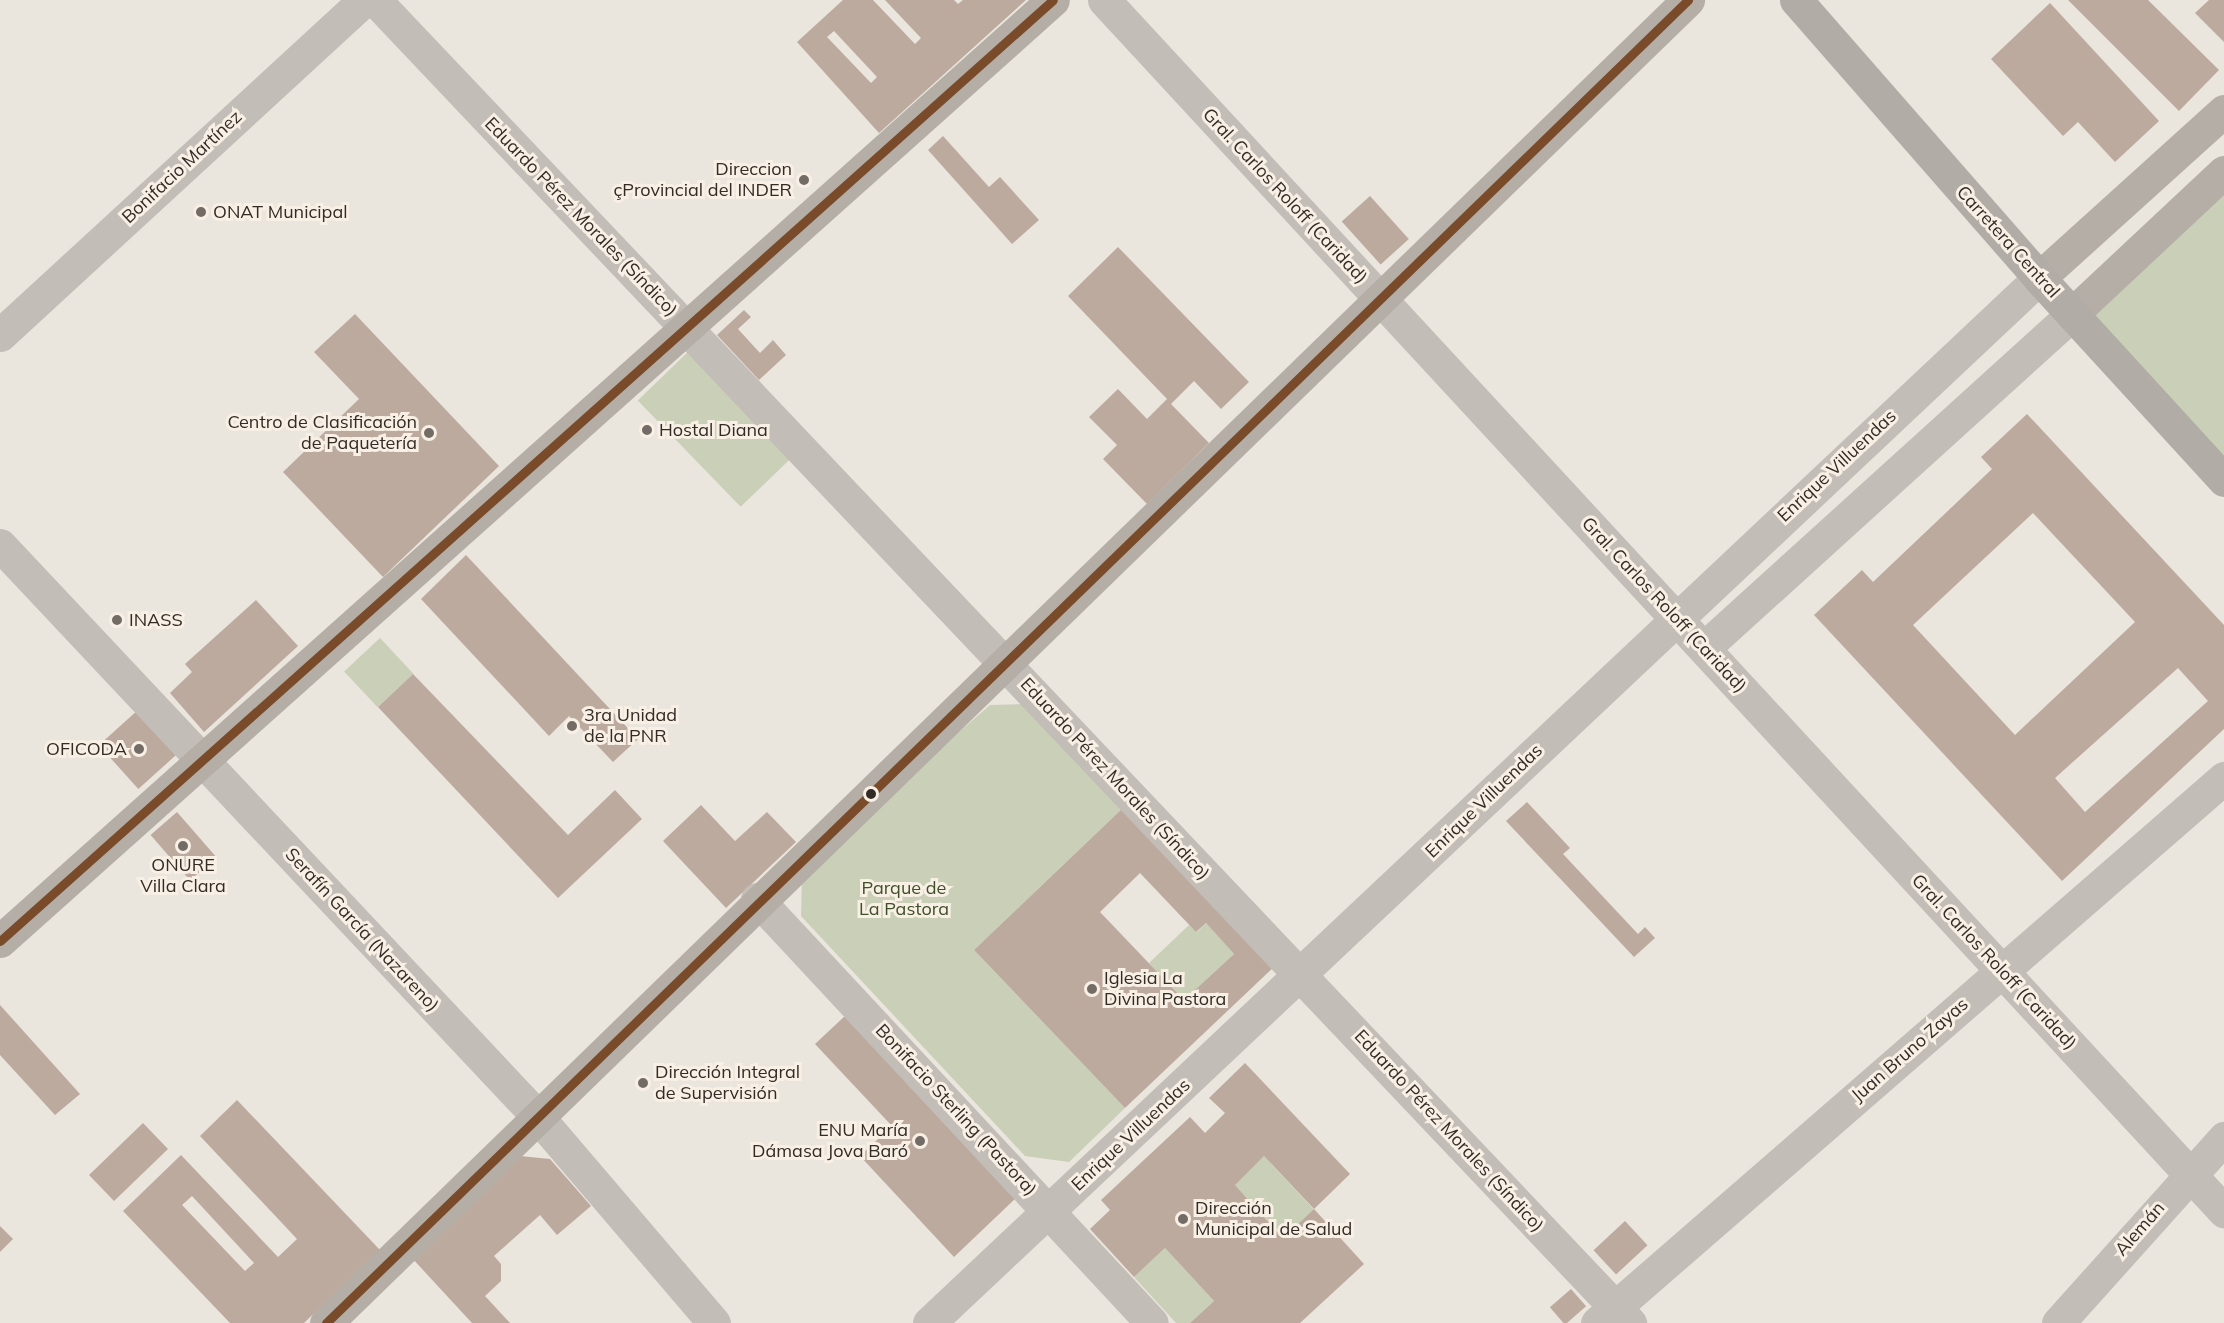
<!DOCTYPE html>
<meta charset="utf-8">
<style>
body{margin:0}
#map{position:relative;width:2224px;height:1323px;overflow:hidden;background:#eae5dd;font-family:Mulish,sans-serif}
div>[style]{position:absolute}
.green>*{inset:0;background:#cacfb8;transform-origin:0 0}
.building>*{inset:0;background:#bdaa9f;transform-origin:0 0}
.street>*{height:33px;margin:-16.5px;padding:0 16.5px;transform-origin:16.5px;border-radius:16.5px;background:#c3bdb7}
.secondary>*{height:33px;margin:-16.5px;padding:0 16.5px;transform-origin:16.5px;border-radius:16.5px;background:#b4aea7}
.primary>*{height:33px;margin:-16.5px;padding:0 16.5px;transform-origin:16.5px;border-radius:16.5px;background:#b2aca6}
.bus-1>*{height:9px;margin:-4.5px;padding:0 4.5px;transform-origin:4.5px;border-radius:4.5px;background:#7a4b2a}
.dots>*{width:16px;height:16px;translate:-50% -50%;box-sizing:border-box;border:3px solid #f8f0e4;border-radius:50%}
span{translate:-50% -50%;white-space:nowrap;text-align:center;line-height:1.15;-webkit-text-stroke:6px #f8f0e4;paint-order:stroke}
.street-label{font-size:18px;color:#332b26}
.poi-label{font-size:18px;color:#332b26}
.right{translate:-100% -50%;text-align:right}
.left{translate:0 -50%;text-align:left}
.park-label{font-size:18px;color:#40502b}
</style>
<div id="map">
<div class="green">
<i style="clip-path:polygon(2224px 184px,2224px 456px,2095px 320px,2095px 308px)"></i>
<i style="left:691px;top:349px;width:148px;height:74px;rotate:46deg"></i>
<i style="left:380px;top:638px;width:49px;height:49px;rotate:47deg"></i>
<i style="clip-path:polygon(1029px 704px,1125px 806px,974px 950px,1125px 1108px,1069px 1162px,1025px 1156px,801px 916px,802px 878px,895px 788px,990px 705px)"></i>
<i style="clip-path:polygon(1206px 923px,1234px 954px,1184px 1000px,1149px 963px,1189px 925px,1197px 932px)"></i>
<i style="left:1264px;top:1156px;width:73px;height:41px;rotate:47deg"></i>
<i style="clip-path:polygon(1165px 1248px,1214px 1301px,1190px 1323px,1176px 1323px,1134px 1277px)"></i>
</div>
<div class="building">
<i style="clip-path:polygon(evenodd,843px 0,873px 0,915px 44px,921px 38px,885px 0,954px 0,958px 4px,963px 0,1026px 0,879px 133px,797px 42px,843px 0,834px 31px,877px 77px,871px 83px,827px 37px,834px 31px)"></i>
<i style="clip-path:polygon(2068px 0,2148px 0,2219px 70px,2179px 111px)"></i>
<i style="clip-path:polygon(2209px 0,2224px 0,2224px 42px,2195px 13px)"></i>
<i style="clip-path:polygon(2050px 3px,2159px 121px,2115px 162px,2078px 122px,2063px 136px,1991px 59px)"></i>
<i style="clip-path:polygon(943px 136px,989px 187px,1000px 177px,1039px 220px,1012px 244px,928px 150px)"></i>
<i style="left:1370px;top:196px;width:58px;height:38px;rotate:48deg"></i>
<i style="clip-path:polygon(1118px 247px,1249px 382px,1221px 409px,1194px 381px,1171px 404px,1209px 443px,1147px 504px,1103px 459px,1117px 445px,1089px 417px,1118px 389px,1147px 419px,1167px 399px,1068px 296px)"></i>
<i style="clip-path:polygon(744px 310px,751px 317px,738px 329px,760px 353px,773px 340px,786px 355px,759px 380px,717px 335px)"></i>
<i style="clip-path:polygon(355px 314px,499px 466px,383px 577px,283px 472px,359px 399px,314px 352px)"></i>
<i style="clip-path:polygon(evenodd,2027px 414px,2224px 625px,2224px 729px,2062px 881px,1814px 615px,1862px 570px,1873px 582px,1992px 469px,1981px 457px,2027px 414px,2033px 513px,2135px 622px,2015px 735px,1913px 625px,2033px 513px,2027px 414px,2178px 668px,2208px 701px,2085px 812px,2055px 778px,2178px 668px)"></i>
<i style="clip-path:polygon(466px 555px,638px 739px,613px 762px,569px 716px,549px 736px,421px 599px)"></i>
<i style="clip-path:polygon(256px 600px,298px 646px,204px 732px,170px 693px,192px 672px,185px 664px)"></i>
<i style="clip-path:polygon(413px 674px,568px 835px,615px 790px,642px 819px,558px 898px,378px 707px)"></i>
<i style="left:139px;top:709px;width:59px;height:54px;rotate:48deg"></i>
<i style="clip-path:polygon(1527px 802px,1570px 848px,1563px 854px,1638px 934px,1645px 927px,1655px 938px,1634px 957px,1506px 821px)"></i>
<i style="clip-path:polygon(701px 805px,735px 841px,767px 812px,796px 842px,726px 908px,663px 841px)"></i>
<i style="clip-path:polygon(evenodd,1125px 806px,1276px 965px,1125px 1108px,974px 950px,1125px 806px,1140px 873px,1196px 932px,1206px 923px,1234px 954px,1184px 1000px,1100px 912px,1140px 873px)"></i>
<i style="left:177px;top:812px;width:60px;height:35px;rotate:49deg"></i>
<i style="clip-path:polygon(0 1005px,80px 1094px,55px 1115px,0 1055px)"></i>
<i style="clip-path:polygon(846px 1015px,1017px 1197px,954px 1257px,860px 1156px,892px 1126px,815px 1044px)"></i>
<i style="clip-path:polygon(evenodd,1245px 1063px,1350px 1174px,1314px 1209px,1364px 1264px,1300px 1323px,1190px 1323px,1214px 1301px,1165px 1248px,1134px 1277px,1090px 1229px,1110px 1210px,1101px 1200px,1190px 1117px,1205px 1133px,1225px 1113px,1209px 1098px,1245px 1063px,1264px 1156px,1314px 1209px,1283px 1238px,1235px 1185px,1264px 1156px)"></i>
<i style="clip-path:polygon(evenodd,237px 1100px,380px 1250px,304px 1323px,230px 1323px,123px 1211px,181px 1155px,278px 1257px,297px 1239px,200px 1136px,237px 1100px,192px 1196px,254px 1263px,245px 1271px,182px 1205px,192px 1196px)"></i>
<i style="left:143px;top:1123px;width:36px;height:75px;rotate:46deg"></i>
<i style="clip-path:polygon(520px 1156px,550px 1159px,591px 1206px,557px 1235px,540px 1215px,494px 1256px,501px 1264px,501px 1281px,485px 1296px,510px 1323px,472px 1323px,411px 1257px)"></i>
<i style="left:1625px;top:1221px;width:33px;height:43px;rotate:47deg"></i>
<i style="clip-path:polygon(0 1226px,13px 1239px,0 1252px)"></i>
<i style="left:1571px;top:1289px;width:23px;height:28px;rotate:49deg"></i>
</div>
<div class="street">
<i style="left:375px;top:0;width:1824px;rotate:46.51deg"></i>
<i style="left:1104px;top:0;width:1650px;rotate:47.24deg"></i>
<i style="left:0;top:335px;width:495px;rotate:-42.6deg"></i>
<i style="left:0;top:545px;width:785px;rotate:46.75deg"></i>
<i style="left:538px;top:1117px;width:271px;rotate:49.5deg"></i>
<i style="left:1704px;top:648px;width:497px;rotate:-42.2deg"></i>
<i style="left:757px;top:899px;width:579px;rotate:47.03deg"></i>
<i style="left:929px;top:1323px;width:1525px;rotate:-43.27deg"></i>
<i style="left:1597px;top:1323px;width:831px;rotate:-41deg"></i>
<i style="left:2058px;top:1323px;width:249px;rotate:-48.1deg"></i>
</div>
<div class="secondary">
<i style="left:2039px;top:278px;width:249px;rotate:-42.1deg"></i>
<i style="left:2072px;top:314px;width:208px;rotate:-43.1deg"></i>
<i style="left:0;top:941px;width:1412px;rotate:-41.79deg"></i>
<i style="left:326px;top:1323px;width:1899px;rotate:-44.17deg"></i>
</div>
<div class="primary">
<i style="left:1796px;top:0;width:369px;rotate:48.8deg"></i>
<i style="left:2039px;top:278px;width:274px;rotate:47.5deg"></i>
</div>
<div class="bus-1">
<i style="left:0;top:941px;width:1412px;rotate:-41.79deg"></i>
<i style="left:326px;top:1323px;width:1899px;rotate:-44.17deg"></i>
</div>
<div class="dots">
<i style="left:804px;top:180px;background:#736c66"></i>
<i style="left:201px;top:212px;background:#736c66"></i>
<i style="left:647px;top:430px;background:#736c66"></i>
<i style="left:429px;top:433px;background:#736c66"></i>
<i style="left:117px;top:620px;background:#736c66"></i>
<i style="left:572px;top:726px;background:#736c66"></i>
<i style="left:139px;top:749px;background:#736c66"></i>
<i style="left:871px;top:794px;background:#332b26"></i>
<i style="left:183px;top:846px;background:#736c66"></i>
<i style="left:1092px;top:989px;background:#736c66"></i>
<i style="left:643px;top:1083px;background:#736c66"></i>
<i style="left:920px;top:1141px;background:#736c66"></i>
<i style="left:1183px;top:1219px;background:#736c66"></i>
</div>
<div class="street-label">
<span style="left:182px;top:167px;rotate:-43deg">Bonifacio Martínez</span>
<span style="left:1285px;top:196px;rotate:47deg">Gral. Carlos Roloff (Caridad)</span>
<span style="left:581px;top:217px;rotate:46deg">Eduardo Pérez Morales (Síndico)</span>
<span style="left:2008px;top:242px;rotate:48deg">Carretera Central</span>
<span style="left:1837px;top:466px;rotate:-43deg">Enrique Villuendas</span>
<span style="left:1664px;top:605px;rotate:47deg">Gral. Carlos Roloff (Caridad)</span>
<span style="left:1115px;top:779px;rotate:47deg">Eduardo Pérez Morales (Síndico)</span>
<span style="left:1484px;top:801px;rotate:-44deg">Enrique Villuendas</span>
<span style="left:362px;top:930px;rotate:47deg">Serafín García (Nazareno)</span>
<span style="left:1994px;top:962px;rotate:47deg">Gral. Carlos Roloff (Caridad)</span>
<span style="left:1910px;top:1050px;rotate:-41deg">Juan Bruno Zayas</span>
<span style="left:956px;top:1110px;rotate:47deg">Bonifacio Sterling (Pastora)</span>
<span style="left:1449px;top:1131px;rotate:47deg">Eduardo Pérez Morales (Síndico)</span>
<span style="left:1131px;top:1135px;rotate:-43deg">Enrique Villuendas</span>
<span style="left:2140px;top:1229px;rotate:-49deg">Alemán</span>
</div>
<div class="poi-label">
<span class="right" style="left:792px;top:180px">Direccion<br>çProvincial del INDER</span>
<span class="left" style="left:213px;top:212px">ONAT Municipal</span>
<span class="right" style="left:417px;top:433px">Centro de Clasificación<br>de Paquetería</span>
<span class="left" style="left:659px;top:430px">Hostal Diana</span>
<span class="left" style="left:129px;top:620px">INASS</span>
<span class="left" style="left:584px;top:726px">3ra Unidad<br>de la PNR</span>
<span class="right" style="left:127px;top:749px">OFICODA</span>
<span style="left:183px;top:876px">ONURE<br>Villa Clara</span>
<span class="left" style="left:1104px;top:989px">Iglesia La<br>Divina Pastora</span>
<span class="left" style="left:655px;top:1083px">Dirección Integral<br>de Supervisión</span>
<span class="right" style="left:908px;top:1141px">ENU María<br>Dámasa Jova Baró</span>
<span class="left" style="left:1195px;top:1219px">Dirección<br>Municipal de Salud</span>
</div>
<div class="park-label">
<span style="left:904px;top:899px">Parque de<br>La Pastora</span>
</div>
</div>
